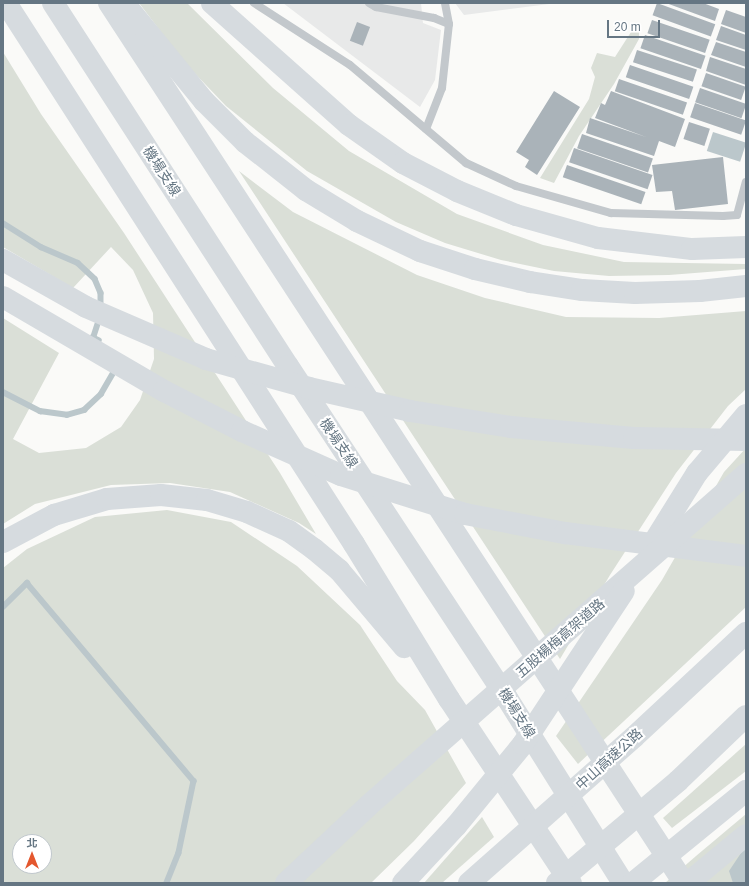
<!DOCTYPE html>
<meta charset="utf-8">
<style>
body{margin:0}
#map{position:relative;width:749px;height:886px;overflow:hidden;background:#fafaf8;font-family:Helvetica,"Noto Sans TC",sans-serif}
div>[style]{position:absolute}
.built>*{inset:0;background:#e8e9e9}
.green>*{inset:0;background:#dadfd7}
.water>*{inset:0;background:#bbc7cb;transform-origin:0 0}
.stream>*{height:5.5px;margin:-2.75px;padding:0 2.75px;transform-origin:2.75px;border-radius:2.75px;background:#bbc7cb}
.building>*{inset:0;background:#aab3b9;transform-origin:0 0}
.lane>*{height:8px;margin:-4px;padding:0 4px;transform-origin:4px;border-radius:4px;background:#c3c8cc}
.highway>*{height:22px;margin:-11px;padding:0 11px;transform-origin:11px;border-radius:11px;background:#d6dbdf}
span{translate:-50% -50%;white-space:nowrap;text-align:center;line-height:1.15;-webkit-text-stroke:4px #fff;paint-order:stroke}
.street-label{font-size:14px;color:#657683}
.frame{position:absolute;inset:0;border:4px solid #657683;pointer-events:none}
.north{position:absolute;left:12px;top:834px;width:40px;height:40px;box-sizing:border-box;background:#fff;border:1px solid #c1c8cd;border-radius:50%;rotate:0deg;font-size:11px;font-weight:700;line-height:16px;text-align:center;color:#657683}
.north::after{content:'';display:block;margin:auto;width:14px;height:18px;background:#e4572e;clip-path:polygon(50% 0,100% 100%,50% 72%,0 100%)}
.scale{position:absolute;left:607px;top:20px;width:53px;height:18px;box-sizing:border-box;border:2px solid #657683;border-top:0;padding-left:5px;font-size:12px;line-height:14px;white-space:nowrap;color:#657683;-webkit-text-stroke:3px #fff;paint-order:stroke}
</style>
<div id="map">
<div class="built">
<i style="clip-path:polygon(283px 3px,421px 3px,423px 23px,441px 30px,435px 80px,420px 107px)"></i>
<i style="clip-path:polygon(455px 3px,557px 3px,464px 15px)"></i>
</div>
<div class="green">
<i style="clip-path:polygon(139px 3px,187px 3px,273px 88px,349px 151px,457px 214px,543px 245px,624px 262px,746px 264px,746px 269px,669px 275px,609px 276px,554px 271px,501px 260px,445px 243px,396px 222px,307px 171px,226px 106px,184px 62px)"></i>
<i style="clip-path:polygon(639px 29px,639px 39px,614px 84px,579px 136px,554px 183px,540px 178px,589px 99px,595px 77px,591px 68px,597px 53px,615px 57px,631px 32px)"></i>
<i style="clip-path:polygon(3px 52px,41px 114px,124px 233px,280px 473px,316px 534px,299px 523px,230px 492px,170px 483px,111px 485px,35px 504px,3px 524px,3px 318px,59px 353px,13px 439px,39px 453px,86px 448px,121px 427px,140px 400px,154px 359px,153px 313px,133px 270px,111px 247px,73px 288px,3px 247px)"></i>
<i style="clip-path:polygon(239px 171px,293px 212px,417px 275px,485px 298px,566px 317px,659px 318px,746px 311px,746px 389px,728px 406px,676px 473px,610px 575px,560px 659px)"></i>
<i style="clip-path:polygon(746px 448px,746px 607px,578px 764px,556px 736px,662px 580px,724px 472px)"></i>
<i style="clip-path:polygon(evenodd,167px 510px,231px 522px,297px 566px,360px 625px,397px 681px,425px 710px,466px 783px,414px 841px,371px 883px,3px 883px,3px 568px,27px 549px,95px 517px,167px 510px,20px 842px,44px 842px,44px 866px,20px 866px,20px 842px)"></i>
<i style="clip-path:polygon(746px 744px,746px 771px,672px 828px,663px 818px)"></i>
<i style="clip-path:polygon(746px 814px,746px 883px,665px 883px,696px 856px)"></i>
<i style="clip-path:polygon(482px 817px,494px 837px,442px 883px,424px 883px)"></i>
</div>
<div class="water">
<i style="left:713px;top:132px;width:35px;height:20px;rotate:18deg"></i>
<i style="clip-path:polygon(746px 849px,746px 883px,733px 883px,729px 871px,743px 850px)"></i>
</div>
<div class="stream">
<i style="left:3px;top:223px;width:45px;rotate:32.3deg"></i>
<i style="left:41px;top:247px;width:40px;rotate:23.4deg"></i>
<i style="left:78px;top:263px;width:23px;rotate:43deg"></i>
<i style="left:95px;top:279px;width:15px;rotate:67deg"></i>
<i style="left:101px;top:293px;width:16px;rotate:90deg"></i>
<i style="left:99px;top:341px;width:7px;rotate:-153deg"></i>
<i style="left:93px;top:338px;width:22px;rotate:-72deg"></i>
<i style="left:3px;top:392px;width:42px;rotate:27.2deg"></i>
<i style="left:40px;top:411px;width:27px;rotate:8deg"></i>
<i style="left:67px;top:415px;width:18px;rotate:-16deg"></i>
<i style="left:84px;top:410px;width:23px;rotate:-43deg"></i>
<i style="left:101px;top:394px;width:30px;rotate:-60deg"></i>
<i style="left:3px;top:607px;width:34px;rotate:-45deg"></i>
<i style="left:27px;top:583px;width:259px;rotate:49.9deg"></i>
<i style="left:194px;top:781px;width:74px;rotate:101.8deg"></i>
<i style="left:179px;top:853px;width:32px;rotate:112deg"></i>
</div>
<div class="building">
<i style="left:657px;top:3px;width:62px;height:13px;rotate:20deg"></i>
<i style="clip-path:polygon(666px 3px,703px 3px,719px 9px,715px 21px)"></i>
<i style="clip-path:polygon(726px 10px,746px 17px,746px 33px,721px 24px)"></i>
<i style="left:652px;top:20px;width:61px;height:14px;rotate:19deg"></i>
<i style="left:357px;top:22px;width:14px;height:20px;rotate:21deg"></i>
<i style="clip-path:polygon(721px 26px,746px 35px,746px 50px,716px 40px)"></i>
<i style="left:645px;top:35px;width:64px;height:14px;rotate:19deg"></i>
<i style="clip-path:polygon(716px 42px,746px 52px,746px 67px,711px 55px)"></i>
<i style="left:637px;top:50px;width:63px;height:13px;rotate:18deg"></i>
<i style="clip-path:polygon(710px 57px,746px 69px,746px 85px,706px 71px)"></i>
<i style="left:630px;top:65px;width:67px;height:13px;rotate:19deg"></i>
<i style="left:706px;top:73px;width:42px;height:14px;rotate:19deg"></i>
<i style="left:619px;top:79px;width:72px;height:13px;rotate:19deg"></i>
<i style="left:700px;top:88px;width:49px;height:15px;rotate:19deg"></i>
<i style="clip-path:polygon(554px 91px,580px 107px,537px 175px,525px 167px,529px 160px,516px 152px)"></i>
<i style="clip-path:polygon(611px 91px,685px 119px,675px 147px,659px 141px,654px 156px,586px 133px,590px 118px,646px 137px,595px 118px,601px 103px,605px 105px)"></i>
<i style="left:695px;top:103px;width:54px;height:15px;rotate:19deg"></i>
<i style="left:689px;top:122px;width:22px;height:18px;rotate:18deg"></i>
<i style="left:582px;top:134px;width:75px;height:15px;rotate:19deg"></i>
<i style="left:574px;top:148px;width:83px;height:15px;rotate:19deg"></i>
<i style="clip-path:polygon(723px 157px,728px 204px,675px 210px,672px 191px,656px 192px,652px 165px)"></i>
<i style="left:567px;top:165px;width:83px;height:13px;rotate:19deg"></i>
</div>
<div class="lane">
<i style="left:254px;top:3px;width:114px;rotate:32.9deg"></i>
<i style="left:350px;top:65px;width:152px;rotate:40.2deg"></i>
<i style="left:466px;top:163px;width:55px;rotate:24.7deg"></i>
<i style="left:516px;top:186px;width:99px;rotate:15.9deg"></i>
<i style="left:611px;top:213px;width:112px;rotate:1.5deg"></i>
<i style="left:723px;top:216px;width:14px;rotate:-4deg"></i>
<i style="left:737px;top:215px;width:34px;rotate:-75deg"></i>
<i style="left:369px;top:3px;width:8px;rotate:30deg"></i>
<i style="left:376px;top:7px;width:59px;rotate:10.7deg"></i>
<i style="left:434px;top:18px;width:16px;rotate:22deg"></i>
<i style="left:426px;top:129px;width:44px;rotate:-68.7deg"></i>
<i style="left:442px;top:88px;width:64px;rotate:-83.8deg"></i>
<i style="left:449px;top:24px;width:21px;rotate:-101deg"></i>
</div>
<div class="highway">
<i style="left:6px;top:3px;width:643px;rotate:57.25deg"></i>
<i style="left:354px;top:544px;width:182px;rotate:58.5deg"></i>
<i style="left:449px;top:699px;width:221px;rotate:56.5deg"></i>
<i style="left:53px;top:3px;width:432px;rotate:57.1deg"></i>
<i style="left:288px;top:366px;width:398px;rotate:56.6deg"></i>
<i style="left:507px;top:698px;width:218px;rotate:57.9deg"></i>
<i style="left:109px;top:3px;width:1051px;rotate:56.84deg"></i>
<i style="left:124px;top:3px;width:127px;rotate:50.8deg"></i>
<i style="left:204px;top:101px;width:58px;rotate:45deg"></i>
<i style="left:245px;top:142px;width:78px;rotate:38.2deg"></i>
<i style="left:306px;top:190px;width:60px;rotate:31.3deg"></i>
<i style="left:357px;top:221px;width:70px;rotate:25.5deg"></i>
<i style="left:420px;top:251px;width:58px;rotate:18.1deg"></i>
<i style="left:475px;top:269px;width:57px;rotate:13.3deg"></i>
<i style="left:530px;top:282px;width:53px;rotate:8.7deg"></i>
<i style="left:582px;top:290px;width:53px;rotate:3.2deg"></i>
<i style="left:635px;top:293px;width:65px;rotate:-1.8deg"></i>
<i style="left:700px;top:291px;width:46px;rotate:-6.2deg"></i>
<i style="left:212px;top:3px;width:183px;rotate:41.7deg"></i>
<i style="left:349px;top:125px;width:66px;rotate:35.1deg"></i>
<i style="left:403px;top:163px;width:61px;rotate:27.4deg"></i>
<i style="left:457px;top:191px;width:64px;rotate:22.1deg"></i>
<i style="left:516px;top:215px;width:85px;rotate:15.7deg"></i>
<i style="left:598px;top:238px;width:95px;rotate:6.7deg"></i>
<i style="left:692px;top:249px;width:54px;rotate:-2.1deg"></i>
<i style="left:3px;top:260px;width:95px;rotate:29.5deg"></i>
<i style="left:86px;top:307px;width:131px;rotate:23.4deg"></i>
<i style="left:206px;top:359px;width:107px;rotate:15.7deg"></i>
<i style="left:309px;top:388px;width:104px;rotate:12.8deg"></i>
<i style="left:410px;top:411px;width:102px;rotate:9deg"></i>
<i style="left:511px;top:427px;width:123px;rotate:5.1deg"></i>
<i style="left:634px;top:438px;width:112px;rotate:1deg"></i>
<i style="left:3px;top:297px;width:186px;rotate:30.3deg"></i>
<i style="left:164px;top:391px;width:88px;rotate:27.1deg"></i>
<i style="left:242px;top:431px;width:108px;rotate:24deg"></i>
<i style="left:341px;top:475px;width:130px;rotate:17.5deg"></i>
<i style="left:465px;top:514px;width:102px;rotate:10.8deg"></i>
<i style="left:565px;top:533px;width:182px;rotate:7.2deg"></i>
<i style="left:3px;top:542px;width:58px;rotate:-27.9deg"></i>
<i style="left:54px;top:515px;width:55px;rotate:-16.8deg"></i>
<i style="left:107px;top:499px;width:54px;rotate:-4.2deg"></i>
<i style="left:161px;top:495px;width:46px;rotate:6.2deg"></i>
<i style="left:207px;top:500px;width:42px;rotate:16.7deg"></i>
<i style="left:247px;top:512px;width:46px;rotate:24.3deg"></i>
<i style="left:289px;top:531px;width:31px;rotate:36deg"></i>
<i style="left:314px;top:549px;width:33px;rotate:40deg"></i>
<i style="left:339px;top:570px;width:101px;rotate:49.8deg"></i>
<i style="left:649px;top:550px;width:91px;rotate:-58.1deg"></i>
<i style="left:697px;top:473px;width:76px;rotate:-49.8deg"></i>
<i style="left:286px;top:883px;width:114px;rotate:-43.2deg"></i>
<i style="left:369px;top:805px;width:502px;rotate:-41.28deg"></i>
<i style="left:403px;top:883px;width:78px;rotate:-47.1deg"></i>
<i style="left:456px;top:826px;width:106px;rotate:-50.7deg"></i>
<i style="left:523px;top:744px;width:183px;rotate:-56.6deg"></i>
<i style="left:469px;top:883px;width:220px;rotate:-41.5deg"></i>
<i style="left:634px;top:737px;width:153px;rotate:-42.9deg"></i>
<i style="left:557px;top:883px;width:158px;rotate:-40.1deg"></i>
<i style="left:678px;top:781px;width:94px;rotate:-43.7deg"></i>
<i style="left:633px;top:883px;width:146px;rotate:-39.2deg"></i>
<i style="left:688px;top:883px;width:75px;rotate:-39.6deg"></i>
</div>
<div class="street-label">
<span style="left:162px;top:171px;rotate:57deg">機場支線</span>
<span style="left:339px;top:443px;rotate:56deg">機場支線</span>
<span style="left:560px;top:638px;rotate:-41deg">五股楊梅高架道路</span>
<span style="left:517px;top:713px;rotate:58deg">機場支線</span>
<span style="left:609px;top:759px;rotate:-42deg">中山高速公路</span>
</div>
<div class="frame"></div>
<div class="north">北</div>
<div class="scale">20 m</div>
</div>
